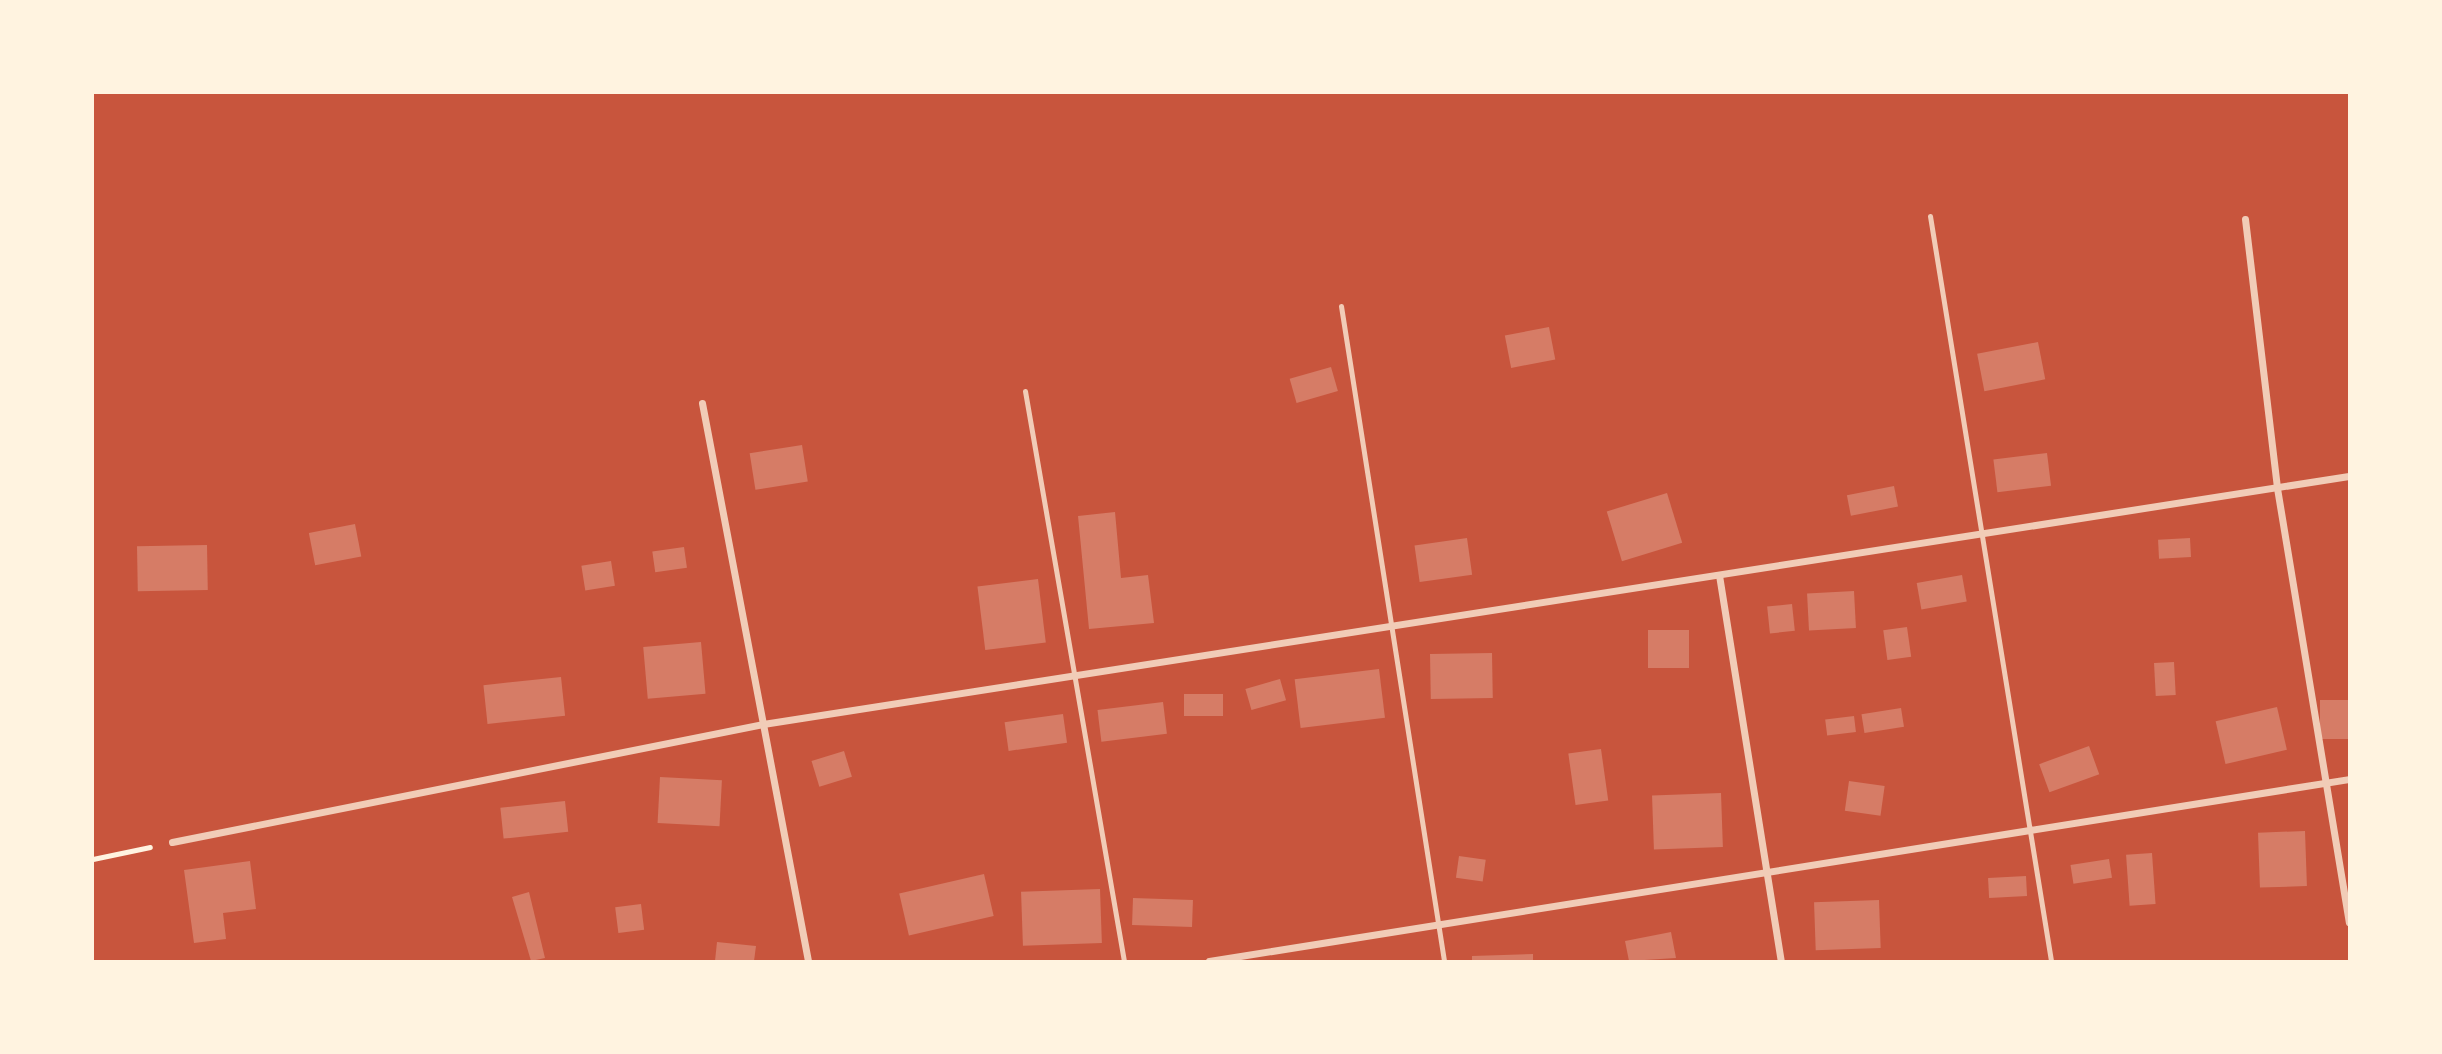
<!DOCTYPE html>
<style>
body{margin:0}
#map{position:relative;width:2442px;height:1054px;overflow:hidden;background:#c8553d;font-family:Karla,sans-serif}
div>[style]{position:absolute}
.building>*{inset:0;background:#d67c66;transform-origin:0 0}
.path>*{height:4.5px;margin:-2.25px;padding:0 2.25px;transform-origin:2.25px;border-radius:2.25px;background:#fff3e0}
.service>*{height:5px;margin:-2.5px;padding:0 2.5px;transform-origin:2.5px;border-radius:2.5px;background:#f1ccb7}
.minor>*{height:7px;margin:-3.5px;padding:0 3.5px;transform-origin:3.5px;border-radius:3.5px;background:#f1ccb7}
span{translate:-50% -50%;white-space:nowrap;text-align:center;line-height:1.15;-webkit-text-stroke:7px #fff3e0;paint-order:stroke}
.frame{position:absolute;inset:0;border:94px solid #fff3e0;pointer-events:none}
</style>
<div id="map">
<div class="building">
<i style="left:1549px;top:327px;width:33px;height:45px;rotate:79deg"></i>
<i style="left:2038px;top:342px;width:38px;height:62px;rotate:79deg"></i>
<i style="left:1331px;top:367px;width:25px;height:43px;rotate:74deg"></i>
<i style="left:802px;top:445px;width:37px;height:53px;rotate:81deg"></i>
<i style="left:2047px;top:453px;width:33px;height:54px;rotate:83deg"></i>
<i style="left:1894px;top:486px;width:21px;height:48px;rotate:79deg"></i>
<i style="left:1667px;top:493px;width:52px;height:63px;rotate:73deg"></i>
<i style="clip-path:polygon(1115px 512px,1121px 578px,1148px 575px,1154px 623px,1089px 629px,1078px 516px)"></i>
<i style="left:355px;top:524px;width:33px;height:47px;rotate:79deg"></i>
<i style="left:1467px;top:538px;width:37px;height:53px;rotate:82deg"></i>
<i style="left:2190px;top:538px;width:19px;height:32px;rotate:87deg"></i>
<i style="left:207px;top:545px;width:45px;height:70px;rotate:89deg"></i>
<i style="left:684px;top:547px;width:21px;height:32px;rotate:82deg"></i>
<i style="left:611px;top:561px;width:25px;height:30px;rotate:81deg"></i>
<i style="left:1962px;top:575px;width:27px;height:46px;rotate:80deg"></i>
<i style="left:1038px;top:579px;width:64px;height:61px;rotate:83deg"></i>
<i style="left:1854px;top:591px;width:37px;height:47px;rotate:87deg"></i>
<i style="left:1792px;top:604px;width:27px;height:25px;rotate:84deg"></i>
<i style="left:1907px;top:627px;width:30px;height:24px;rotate:82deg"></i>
<i style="left:1648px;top:630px;width:41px;height:38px"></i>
<i style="left:701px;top:642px;width:52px;height:58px;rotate:85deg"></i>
<i style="left:1492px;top:653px;width:45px;height:62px;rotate:89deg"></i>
<i style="left:2174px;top:662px;width:33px;height:20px;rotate:87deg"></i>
<i style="left:1379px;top:669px;width:49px;height:85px;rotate:83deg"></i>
<i style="left:561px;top:677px;width:39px;height:78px;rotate:84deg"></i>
<i style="left:1280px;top:679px;width:22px;height:36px;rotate:74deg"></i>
<i style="left:1223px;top:694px;width:22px;height:39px;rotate:90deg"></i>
<i style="left:2349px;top:700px;width:39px;height:29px;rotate:90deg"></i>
<i style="left:1163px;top:702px;width:32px;height:66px;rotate:83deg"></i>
<i style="left:2277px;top:707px;width:44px;height:63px;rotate:77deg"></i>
<i style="left:1901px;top:708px;width:19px;height:40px;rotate:81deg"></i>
<i style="left:1063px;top:714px;width:29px;height:59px;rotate:82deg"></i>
<i style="left:1854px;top:716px;width:16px;height:29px;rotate:83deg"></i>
<i style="left:2089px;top:746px;width:30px;height:53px;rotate:70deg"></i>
<i style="left:1601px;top:749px;width:52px;height:33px;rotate:82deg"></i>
<i style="left:844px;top:751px;width:27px;height:34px;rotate:73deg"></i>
<i style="left:660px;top:777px;width:62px;height:46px;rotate:3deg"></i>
<i style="left:1849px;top:781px;width:36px;height:30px;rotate:8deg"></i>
<i style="left:1721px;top:793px;width:54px;height:69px;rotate:88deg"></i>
<i style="left:565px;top:801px;width:31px;height:65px;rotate:84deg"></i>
<i style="left:2305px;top:831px;width:55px;height:47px;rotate:88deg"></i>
<i style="left:2152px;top:853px;width:51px;height:26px;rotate:86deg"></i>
<i style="left:1459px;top:856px;width:27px;height:22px;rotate:8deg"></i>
<i style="left:2109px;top:859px;width:19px;height:39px;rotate:81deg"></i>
<i style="clip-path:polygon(250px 861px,256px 909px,223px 913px,226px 939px,194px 943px,184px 870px)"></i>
<i style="left:984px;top:874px;width:43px;height:87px;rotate:77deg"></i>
<i style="left:2026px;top:876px;width:20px;height:38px;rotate:87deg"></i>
<i style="left:1100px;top:889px;width:54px;height:79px;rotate:88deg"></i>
<i style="clip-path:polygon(529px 892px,545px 958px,531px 961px,512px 897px)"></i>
<i style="left:1133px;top:898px;width:60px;height:27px;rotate:2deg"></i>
<i style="left:1879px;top:900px;width:48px;height:65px;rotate:88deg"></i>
<i style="left:641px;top:904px;width:26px;height:26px;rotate:83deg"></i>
<i style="clip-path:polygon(1671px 932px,1676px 958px,1629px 961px,1625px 941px)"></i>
<i style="clip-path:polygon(717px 942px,756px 946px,754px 961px,715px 961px)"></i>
<i style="clip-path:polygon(1533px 954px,1533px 961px,1472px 961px,1472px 956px)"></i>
</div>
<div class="path">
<i style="left:93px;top:859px;width:58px;rotate:-11.9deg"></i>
</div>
<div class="service">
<i style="left:1930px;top:216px;width:755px;rotate:80.77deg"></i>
<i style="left:1341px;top:306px;width:663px;rotate:81.06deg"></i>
<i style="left:1025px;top:391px;width:579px;rotate:80.15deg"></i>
</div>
<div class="minor">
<i style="left:2245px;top:219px;width:271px;rotate:83.2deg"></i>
<i style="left:2277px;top:488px;width:440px;rotate:80.6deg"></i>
<i style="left:702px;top:403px;width:568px;rotate:79.24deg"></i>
<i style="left:1719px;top:575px;width:391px;rotate:80.9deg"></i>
<i style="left:172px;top:842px;width:603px;rotate:-11.29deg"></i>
<i style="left:763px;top:724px;width:1605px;rotate:-8.89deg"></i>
<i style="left:1209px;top:961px;width:1154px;rotate:-9.07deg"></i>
</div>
<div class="frame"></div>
</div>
